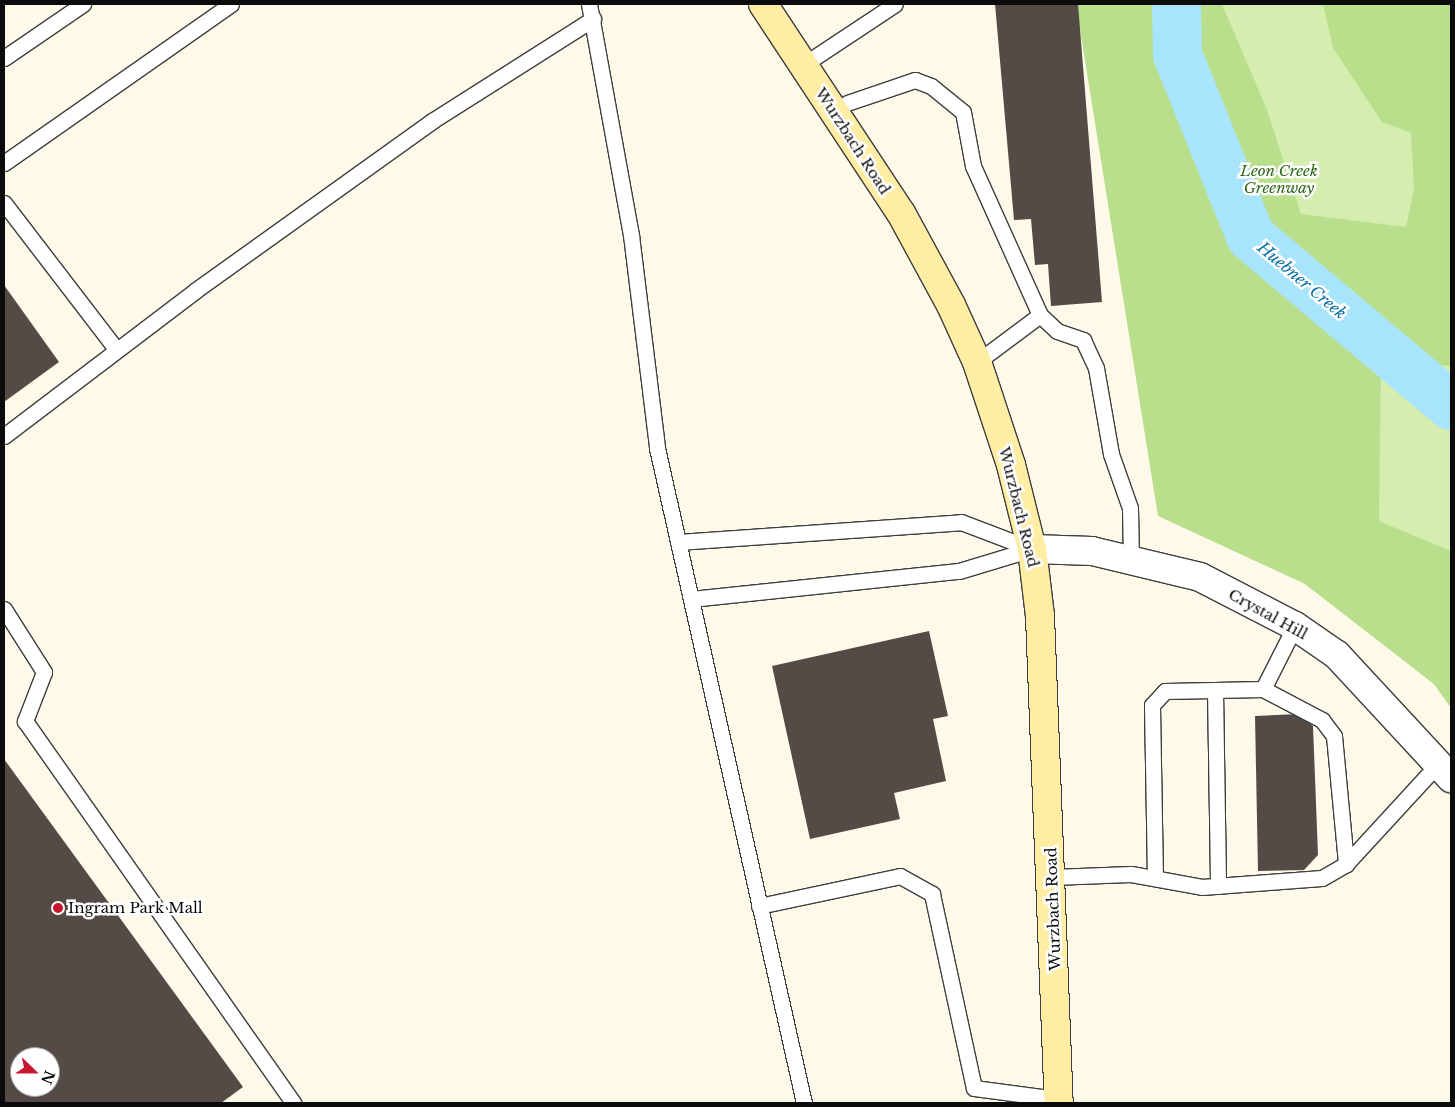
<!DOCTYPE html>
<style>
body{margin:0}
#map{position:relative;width:1455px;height:1107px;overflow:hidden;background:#fff9e9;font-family:"Libre Baskerville",serif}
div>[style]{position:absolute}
.green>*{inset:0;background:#d5edaf}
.forest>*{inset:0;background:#b9df8d}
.river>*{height:49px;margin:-24.5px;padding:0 24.5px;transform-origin:24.5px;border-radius:24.5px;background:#a8e4fc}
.building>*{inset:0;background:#554b46}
.roads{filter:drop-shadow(1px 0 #3e3e3e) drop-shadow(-1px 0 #3e3e3e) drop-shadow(0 1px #3e3e3e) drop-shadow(0 -1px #3e3e3e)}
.lane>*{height:15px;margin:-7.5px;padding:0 7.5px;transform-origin:7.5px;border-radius:7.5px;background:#fff}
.street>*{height:28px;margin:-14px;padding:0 14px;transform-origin:14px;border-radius:14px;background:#fff}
.secondary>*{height:28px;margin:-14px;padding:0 14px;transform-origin:14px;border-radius:14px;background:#ffeda4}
.dots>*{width:14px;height:14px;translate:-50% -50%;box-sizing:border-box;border:2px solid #fff;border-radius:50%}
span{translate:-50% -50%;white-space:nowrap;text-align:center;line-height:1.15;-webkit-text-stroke:5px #fff;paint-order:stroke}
.street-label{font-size:15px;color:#0b0b0b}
.park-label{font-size:15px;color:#2f6816;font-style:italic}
.poi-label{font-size:15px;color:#0b0b0b}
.left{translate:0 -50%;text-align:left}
.water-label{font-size:16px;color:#0a71a7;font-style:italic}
.frame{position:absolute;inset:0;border:5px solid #0b0b0b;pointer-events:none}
.north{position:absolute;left:10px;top:1047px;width:50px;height:50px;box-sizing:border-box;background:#fff;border:1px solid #9d9d9d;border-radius:50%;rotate:112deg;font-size:14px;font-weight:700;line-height:20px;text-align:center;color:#0b0b0b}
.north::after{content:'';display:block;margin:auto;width:18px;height:22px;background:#c7172f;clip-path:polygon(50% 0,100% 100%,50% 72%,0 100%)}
</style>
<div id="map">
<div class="green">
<i style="clip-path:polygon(1076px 4px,1451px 4px,1451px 708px,1434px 684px,1305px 584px,1155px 495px)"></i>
</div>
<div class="forest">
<i style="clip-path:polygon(1076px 4px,1222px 4px,1267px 110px,1301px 214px,1406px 227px,1414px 189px,1411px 133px,1382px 122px,1333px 48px,1323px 4px,1451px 4px,1451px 366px,1381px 361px,1379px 521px,1451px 551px,1451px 708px,1434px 684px,1305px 584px,1158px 516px)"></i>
</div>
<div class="river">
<i style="left:1176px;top:4px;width:50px;rotate:88.9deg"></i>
<i style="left:1177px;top:54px;width:196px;rotate:68.1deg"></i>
<i style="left:1250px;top:236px;width:263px;rotate:40.1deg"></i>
</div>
<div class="building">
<i style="clip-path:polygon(995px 4px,1078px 4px,1102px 302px,1051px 306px,1048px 264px,1035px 265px,1031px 219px,1014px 220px)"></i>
<i style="clip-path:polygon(4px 285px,59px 362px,4px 402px)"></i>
<i style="clip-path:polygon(929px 631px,948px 716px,933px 719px,946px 781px,894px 793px,900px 819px,810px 839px,772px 666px)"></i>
<i style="clip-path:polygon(1299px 714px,1313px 726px,1318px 855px,1304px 870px,1258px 871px,1255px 716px)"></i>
<i style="clip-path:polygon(evenodd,4px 759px,243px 1087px,221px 1103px,4px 1103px,4px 759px,20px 1057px,50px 1057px,50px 1087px,20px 1087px,20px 1057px)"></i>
</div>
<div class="roads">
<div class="lane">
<i style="left:589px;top:4px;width:235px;rotate:79.7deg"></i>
<i style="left:631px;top:235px;width:215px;rotate:83deg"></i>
<i style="left:657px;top:448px;width:671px;rotate:77.35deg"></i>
<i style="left:4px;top:58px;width:96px;rotate:-34.4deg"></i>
<i style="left:803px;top:65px;width:110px;rotate:-33.5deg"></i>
<i style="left:847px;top:103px;width:72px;rotate:-18.7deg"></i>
<i style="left:915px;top:80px;width:17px;rotate:21deg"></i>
<i style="left:931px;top:86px;width:41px;rotate:39.1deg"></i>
<i style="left:963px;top:112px;width:55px;rotate:79.5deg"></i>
<i style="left:973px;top:166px;width:163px;rotate:65.8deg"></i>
<i style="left:1040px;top:315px;width:79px;rotate:143.3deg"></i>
<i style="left:4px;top:163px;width:277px;rotate:-35deg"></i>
<i style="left:4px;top:203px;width:184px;rotate:52.5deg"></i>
<i style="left:1040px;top:315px;width:23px;rotate:43deg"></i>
<i style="left:1057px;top:331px;width:28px;rotate:19deg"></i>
<i style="left:1083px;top:340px;width:31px;rotate:65deg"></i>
<i style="left:1096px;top:368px;width:87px;rotate:80.1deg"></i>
<i style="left:1111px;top:454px;width:57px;rotate:70.6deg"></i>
<i style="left:1130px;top:508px;width:52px;rotate:88.9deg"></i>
<i style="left:4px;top:436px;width:241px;rotate:-37.2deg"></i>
<i style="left:196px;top:290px;width:290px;rotate:-35.6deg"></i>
<i style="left:432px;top:121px;width:191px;rotate:-32.4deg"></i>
<i style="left:678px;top:542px;width:284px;rotate:-4deg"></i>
<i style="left:961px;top:522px;width:76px;rotate:20.8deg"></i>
<i style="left:691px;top:599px;width:269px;rotate:-6deg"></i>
<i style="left:959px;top:571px;width:76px;rotate:-16.8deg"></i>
<i style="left:4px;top:609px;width:75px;rotate:57.6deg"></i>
<i style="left:44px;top:672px;width:53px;rotate:111.2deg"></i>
<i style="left:25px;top:721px;width:467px;rotate:54.9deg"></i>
<i style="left:1263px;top:689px;width:67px;rotate:27.7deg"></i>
<i style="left:1322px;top:720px;width:20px;rotate:53deg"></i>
<i style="left:1334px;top:736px;width:129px;rotate:84.6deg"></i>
<i style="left:1215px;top:690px;width:196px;rotate:89.1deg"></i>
<i style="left:1052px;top:877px;width:79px;rotate:-2.2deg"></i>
<i style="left:1131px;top:874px;width:72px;rotate:10.4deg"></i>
<i style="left:1202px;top:887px;width:120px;rotate:-4.3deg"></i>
<i style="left:1322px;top:878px;width:28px;rotate:-30deg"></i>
<i style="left:1346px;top:864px;width:137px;rotate:-47.4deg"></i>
<i style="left:1155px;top:878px;width:173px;rotate:-91deg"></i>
<i style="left:1152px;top:705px;width:19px;rotate:-47deg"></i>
<i style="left:1165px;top:691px;width:98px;rotate:-1.2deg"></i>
<i style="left:1263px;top:689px;width:71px;rotate:-63.1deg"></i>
<i style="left:759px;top:906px;width:144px;rotate:-12deg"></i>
<i style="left:900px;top:876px;width:37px;rotate:29deg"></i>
<i style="left:932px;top:894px;width:198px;rotate:77.8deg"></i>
<i style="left:974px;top:1088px;width:85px;rotate:7.5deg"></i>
</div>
<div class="street">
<i style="left:1032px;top:549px;width:60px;rotate:1.9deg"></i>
<i style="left:1092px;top:551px;width:111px;rotate:13.5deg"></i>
<i style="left:1200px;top:577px;width:107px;rotate:27.3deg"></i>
<i style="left:1295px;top:626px;width:51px;rotate:34.6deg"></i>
<i style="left:1337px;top:655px;width:168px;rotate:47.2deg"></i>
</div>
<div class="secondary">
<i style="left:763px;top:4px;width:250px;rotate:56.6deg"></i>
<i style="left:901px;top:213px;width:105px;rotate:61.5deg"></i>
<i style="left:951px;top:305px;width:63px;rotate:65.5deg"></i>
<i style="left:977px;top:362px;width:108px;rotate:71.7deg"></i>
<i style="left:1011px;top:465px;width:87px;rotate:76deg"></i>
<i style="left:1032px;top:549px;width:67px;rotate:83.2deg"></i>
<i style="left:1040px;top:616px;width:487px;rotate:87.8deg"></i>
</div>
</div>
<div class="dots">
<i style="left:58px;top:908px;background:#c7172f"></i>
</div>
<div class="street-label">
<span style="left:853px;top:141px;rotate:57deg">Wurzbach Road</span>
<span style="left:1019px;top:507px;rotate:76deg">Wurzbach Road</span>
<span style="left:1268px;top:614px;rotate:29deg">Crystal Hill</span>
<span style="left:1053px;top:909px;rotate:-92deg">Wurzbach Road</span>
</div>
<div class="park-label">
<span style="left:1279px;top:179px">Leon Creek<br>Greenway</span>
</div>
<div class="poi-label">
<span class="left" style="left:68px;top:908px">Ingram Park Mall</span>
</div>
<div class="water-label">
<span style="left:1302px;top:280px;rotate:40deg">Huebner Creek</span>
</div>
<div class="frame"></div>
<div class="north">N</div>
</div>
